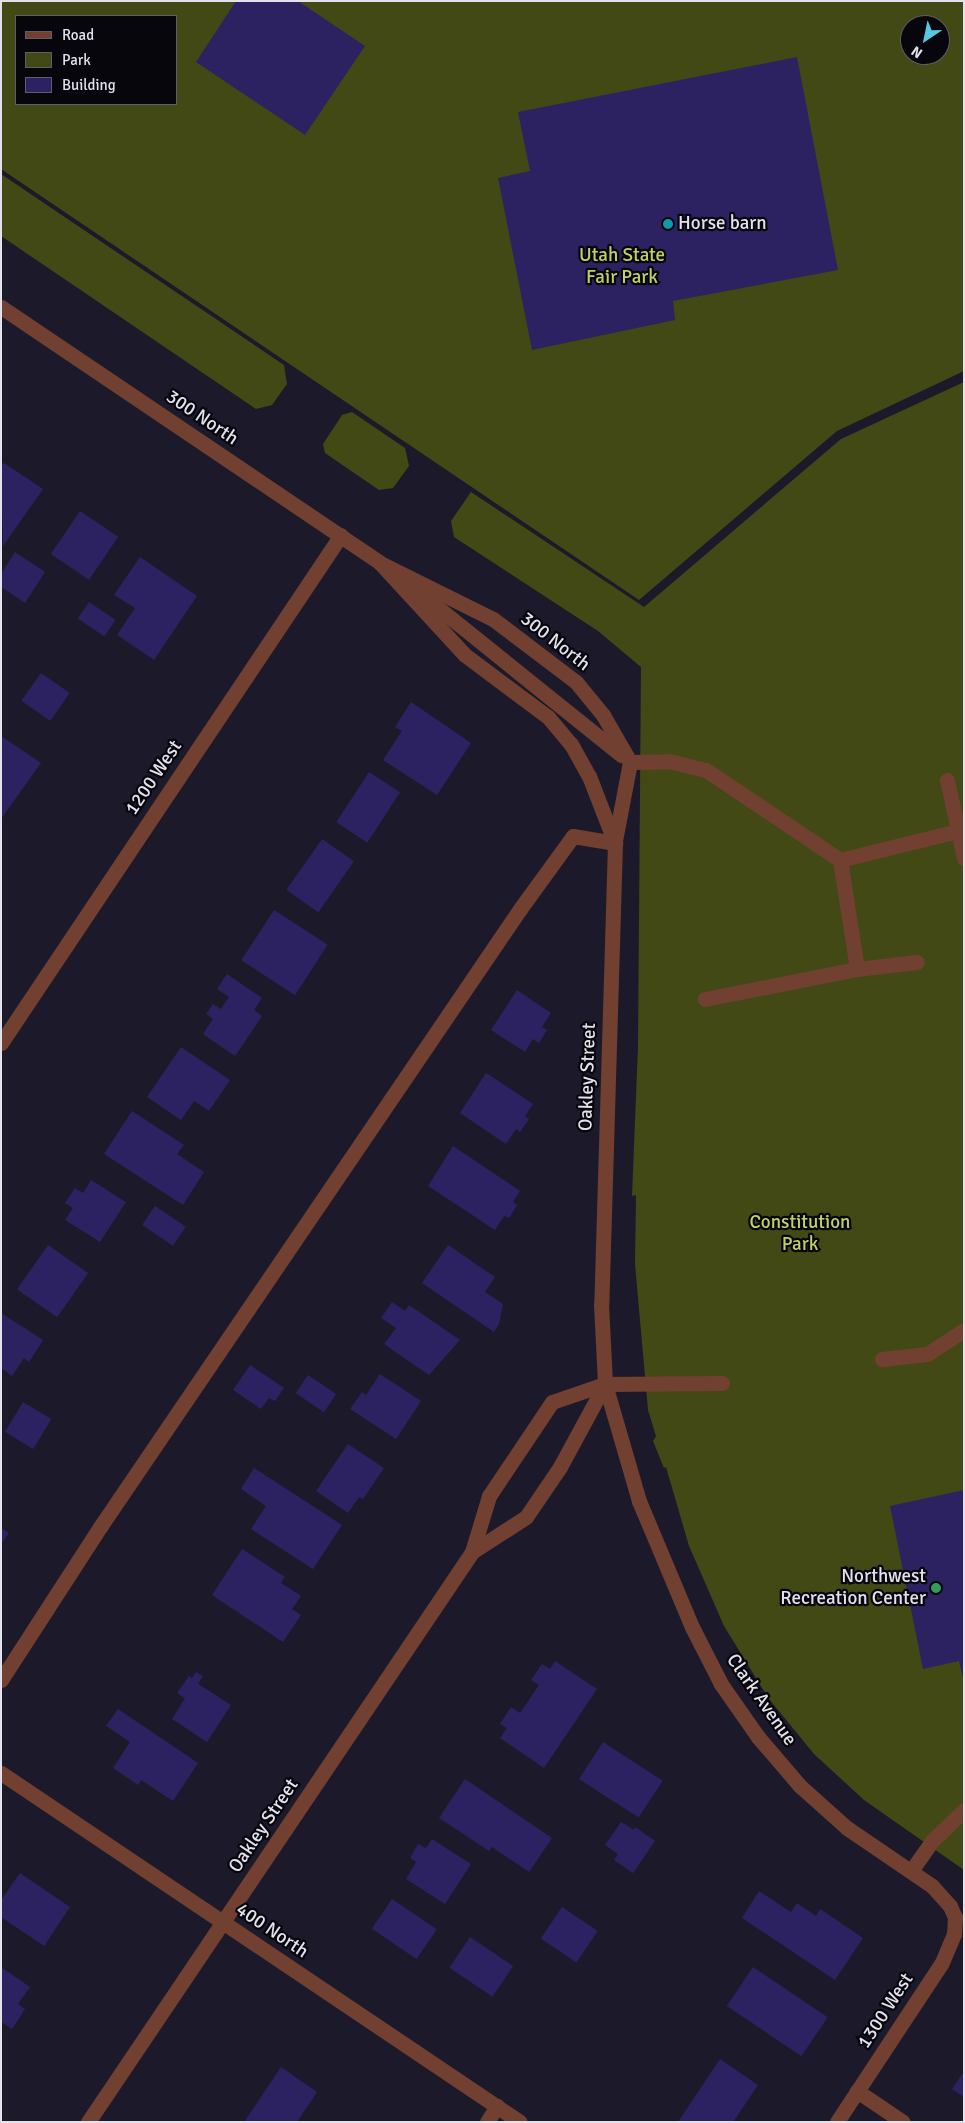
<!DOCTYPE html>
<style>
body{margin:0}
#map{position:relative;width:965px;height:2123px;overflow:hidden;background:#1c1a2a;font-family:Signika,sans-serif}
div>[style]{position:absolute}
.green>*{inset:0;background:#424914}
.building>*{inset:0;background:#2c2261;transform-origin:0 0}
.lane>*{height:15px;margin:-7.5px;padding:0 7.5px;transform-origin:7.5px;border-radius:7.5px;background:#724031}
.street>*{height:15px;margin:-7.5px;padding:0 7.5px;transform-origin:7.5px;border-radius:7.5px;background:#724031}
.dots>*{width:14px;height:14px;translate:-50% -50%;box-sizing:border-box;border:2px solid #07060d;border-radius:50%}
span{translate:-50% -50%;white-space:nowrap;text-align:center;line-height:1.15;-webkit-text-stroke:4.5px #07060d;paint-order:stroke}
.poi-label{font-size:19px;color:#e2e1ec}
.left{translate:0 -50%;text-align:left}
.right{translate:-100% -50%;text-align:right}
.park-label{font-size:19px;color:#c1d264}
.street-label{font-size:19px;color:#e2e1ec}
.frame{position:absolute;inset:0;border:2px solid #e2e1ec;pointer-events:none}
.legend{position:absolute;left:15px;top:15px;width:162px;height:90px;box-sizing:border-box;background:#07060d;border:1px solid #5f5e66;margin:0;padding:6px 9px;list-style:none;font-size:15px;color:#e2e1ec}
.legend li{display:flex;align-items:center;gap:10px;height:25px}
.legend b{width:25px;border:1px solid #5f5e66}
.north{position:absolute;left:900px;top:15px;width:50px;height:50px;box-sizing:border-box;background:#07060d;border:1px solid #5f5e66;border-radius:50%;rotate:214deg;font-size:14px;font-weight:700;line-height:20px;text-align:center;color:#e2e1ec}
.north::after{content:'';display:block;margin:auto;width:18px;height:22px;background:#56c9e0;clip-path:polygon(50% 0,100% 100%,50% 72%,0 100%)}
</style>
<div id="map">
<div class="green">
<i style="clip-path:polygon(evenodd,1px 1px,964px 1px,964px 371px,837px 431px,639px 600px,1px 169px,1px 1px,16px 16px,176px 16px,176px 104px,16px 104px,16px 16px,1px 1px,910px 25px,940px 25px,940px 55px,910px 55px,910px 25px)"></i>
<i style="clip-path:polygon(1px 174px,284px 365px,287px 384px,272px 405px,256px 409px,1px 236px)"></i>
<i style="clip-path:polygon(964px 382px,964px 1870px,864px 1800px,814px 1754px,769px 1699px,724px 1626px,689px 1546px,666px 1467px,664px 1468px,653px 1441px,656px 1436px,648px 1410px,635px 1264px,636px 1195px,632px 1196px,638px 1046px,641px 667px,598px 631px,454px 537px,451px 521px,471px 492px,644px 607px,841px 439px)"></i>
<i style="clip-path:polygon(352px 412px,405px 448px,409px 466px,393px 488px,379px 490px,325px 453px,323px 444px,342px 415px)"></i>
</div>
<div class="building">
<i style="clip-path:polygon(236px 1px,298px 1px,365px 46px,305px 135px,196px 62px)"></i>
<i style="clip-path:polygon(797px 57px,838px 270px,673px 301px,675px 320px,532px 350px,498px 178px,530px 171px,518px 112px)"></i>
<i style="clip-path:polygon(4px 463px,43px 489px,3px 546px,1px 466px)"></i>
<i style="left:80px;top:511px;width:46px;height:52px;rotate:34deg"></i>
<i style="clip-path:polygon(15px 552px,45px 572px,25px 603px,1px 587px,1px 574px)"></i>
<i style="clip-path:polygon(140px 557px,197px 596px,154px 660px,117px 635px,135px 608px,114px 595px)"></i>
<i style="left:89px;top:602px;width:32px;height:20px;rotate:34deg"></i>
<i style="left:41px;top:673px;width:35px;height:34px;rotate:35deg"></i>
<i style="clip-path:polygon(411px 702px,471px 743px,437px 795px,383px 760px,402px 731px,395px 727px)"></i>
<i style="clip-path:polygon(1px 736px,41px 763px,1px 819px)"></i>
<i style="left:369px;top:772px;width:37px;height:60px;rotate:33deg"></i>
<i style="left:322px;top:839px;width:39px;height:62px;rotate:35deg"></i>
<i style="left:274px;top:910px;width:64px;height:60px;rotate:33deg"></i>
<i style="clip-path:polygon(227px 974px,262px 998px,254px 1010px,262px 1016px,235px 1056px,203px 1034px,213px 1019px,206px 1014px,213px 1004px,221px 1009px,229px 997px,217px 989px)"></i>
<i style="clip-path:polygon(517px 990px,551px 1013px,542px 1027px,547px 1030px,539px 1043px,533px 1039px,525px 1052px,491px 1030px)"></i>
<i style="clip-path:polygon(181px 1047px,230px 1080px,209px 1111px,194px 1101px,181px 1120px,147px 1097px)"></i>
<i style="clip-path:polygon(486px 1073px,533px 1104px,525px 1116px,529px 1119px,520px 1132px,516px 1129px,506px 1144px,460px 1113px)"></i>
<i style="clip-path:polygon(132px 1111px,184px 1145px,177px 1154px,204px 1172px,183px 1205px,104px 1154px)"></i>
<i style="clip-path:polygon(453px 1146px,520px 1191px,513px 1202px,517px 1205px,509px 1218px,504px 1216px,495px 1230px,428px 1186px)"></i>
<i style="clip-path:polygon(91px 1180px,126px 1202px,100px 1242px,65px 1220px,73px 1208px,65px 1203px,75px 1188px,83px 1193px)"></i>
<i style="left:155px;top:1206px;width:37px;height:23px;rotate:34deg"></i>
<i style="left:48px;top:1245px;width:49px;height:54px;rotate:35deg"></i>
<i style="clip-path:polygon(448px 1245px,495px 1277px,485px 1292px,503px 1304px,499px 1324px,494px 1332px,422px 1283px)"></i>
<i style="clip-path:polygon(392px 1302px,405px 1311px,409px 1305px,460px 1340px,429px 1375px,384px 1344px,396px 1328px,381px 1318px)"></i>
<i style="clip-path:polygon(1px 1313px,43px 1340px,29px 1362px,24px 1358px,12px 1376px,1px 1368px)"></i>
<i style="clip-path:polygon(250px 1365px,284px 1388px,275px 1401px,269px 1398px,261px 1409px,233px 1390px)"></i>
<i style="clip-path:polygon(380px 1374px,421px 1401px,396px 1439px,350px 1409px,362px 1392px,366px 1395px)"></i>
<i style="left:308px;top:1375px;width:34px;height:22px;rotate:34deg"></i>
<i style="left:23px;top:1402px;width:33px;height:35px;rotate:31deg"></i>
<i style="clip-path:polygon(348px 1444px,384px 1468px,363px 1499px,359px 1497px,348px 1513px,316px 1491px)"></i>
<i style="clip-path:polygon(254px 1468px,342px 1525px,313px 1569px,251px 1529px,266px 1506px,241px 1489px)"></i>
<i style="clip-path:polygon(964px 1490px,964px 1678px,963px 1678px,959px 1661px,923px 1669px,890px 1506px)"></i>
<i style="clip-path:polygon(1px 1528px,9px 1533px,1px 1544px)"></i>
<i style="clip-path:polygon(242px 1549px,285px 1577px,281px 1583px,301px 1596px,292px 1609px,301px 1615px,283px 1642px,212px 1595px)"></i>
<i style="clip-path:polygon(555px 1661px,597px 1689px,544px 1768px,500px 1738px,507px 1728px,500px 1724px,511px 1707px,520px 1713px,539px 1685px,531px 1680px,542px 1664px,550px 1669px)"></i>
<i style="clip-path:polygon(196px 1672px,203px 1676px,198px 1684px,231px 1705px,207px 1742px,172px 1719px,185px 1698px,177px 1693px,189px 1676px,192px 1678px)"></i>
<i style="clip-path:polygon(118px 1709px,198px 1763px,173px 1801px,141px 1780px,138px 1785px,113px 1768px,130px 1742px,106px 1726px)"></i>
<i style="left:603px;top:1742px;width:71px;height:44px;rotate:33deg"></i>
<i style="clip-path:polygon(465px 1779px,552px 1838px,529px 1872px,492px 1847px,489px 1851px,439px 1818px)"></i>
<i style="clip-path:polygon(621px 1822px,634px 1830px,635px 1827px,655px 1841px,633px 1873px,614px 1860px,618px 1854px,605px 1845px)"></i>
<i style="clip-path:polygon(432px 1839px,471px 1864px,445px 1904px,406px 1879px,416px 1862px,410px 1858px,418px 1844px,426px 1848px)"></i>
<i style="clip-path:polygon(20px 1873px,70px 1907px,44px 1946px,1px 1917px,1px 1900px)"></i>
<i style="clip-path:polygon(759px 1891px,791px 1912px,797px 1903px,816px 1916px,820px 1909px,863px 1938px,835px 1980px,742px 1918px)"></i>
<i style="left:392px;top:1899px;width:54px;height:36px;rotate:34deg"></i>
<i style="left:562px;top:1907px;width:43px;height:38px;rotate:34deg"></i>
<i style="left:470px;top:1937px;width:52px;height:37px;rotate:34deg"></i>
<i style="clip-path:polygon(1px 1967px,30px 1987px,18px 2004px,25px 2009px,12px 2029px,1px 2022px)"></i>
<i style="left:753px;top:1967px;width:90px;height:47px;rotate:34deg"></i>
<i style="clip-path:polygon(720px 2059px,758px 2085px,733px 2122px,678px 2122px)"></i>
<i style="clip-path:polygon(281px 2067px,317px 2092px,297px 2122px,244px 2122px)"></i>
<i style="clip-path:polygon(964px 2071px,964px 2097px,952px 2089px)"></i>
</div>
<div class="lane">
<i style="left:630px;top:762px;width:39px;rotate:-1deg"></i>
<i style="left:669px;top:761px;width:38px;rotate:14deg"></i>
<i style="left:706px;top:770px;width:161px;rotate:33.9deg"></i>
<i style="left:840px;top:860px;width:110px;rotate:81.1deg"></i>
<i style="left:947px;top:780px;width:80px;rotate:77.7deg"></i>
<i style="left:840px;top:860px;width:121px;rotate:-13.9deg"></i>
<i style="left:705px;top:999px;width:155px;rotate:-11.2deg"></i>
<i style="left:857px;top:969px;width:60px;rotate:-6.7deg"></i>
<i style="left:882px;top:1359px;width:45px;rotate:-6.3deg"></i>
<i style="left:927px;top:1354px;width:44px;rotate:-33deg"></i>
<i style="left:605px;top:1384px;width:117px;rotate:-0.5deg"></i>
<i style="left:1px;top:1680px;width:182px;rotate:-57.1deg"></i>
<i style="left:100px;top:1527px;width:747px;rotate:-55.8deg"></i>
<i style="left:520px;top:909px;width:90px;rotate:-54deg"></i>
<i style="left:573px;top:836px;width:43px;rotate:9.5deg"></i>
<i style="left:911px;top:1871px;width:37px;rotate:-55deg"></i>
<i style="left:932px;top:1841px;width:45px;rotate:-44.1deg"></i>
<i style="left:487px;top:2122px;width:19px;rotate:-58deg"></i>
</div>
<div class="street">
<i style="left:1px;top:307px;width:457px;rotate:34deg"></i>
<i style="left:380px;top:563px;width:126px;rotate:26.4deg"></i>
<i style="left:493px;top:619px;width:104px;rotate:37.2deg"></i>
<i style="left:576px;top:682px;width:43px;rotate:50.7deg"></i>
<i style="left:603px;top:715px;width:54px;rotate:60.1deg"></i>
<i style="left:630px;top:762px;width:80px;rotate:100.8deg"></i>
<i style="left:380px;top:563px;width:125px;rotate:47.3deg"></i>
<i style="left:465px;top:655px;width:104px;rotate:36.8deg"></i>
<i style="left:548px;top:717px;width:35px;rotate:50deg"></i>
<i style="left:571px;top:744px;width:37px;rotate:61deg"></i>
<i style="left:589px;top:776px;width:72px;rotate:68.8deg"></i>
<i style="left:615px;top:843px;width:461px;rotate:91.7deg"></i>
<i style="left:601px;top:1304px;width:80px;rotate:87.1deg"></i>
<i style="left:605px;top:1384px;width:94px;rotate:118.5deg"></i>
<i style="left:560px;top:1467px;width:60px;rotate:124.2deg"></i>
<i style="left:526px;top:1517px;width:64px;rotate:147.1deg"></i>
<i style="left:411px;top:586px;width:270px;rotate:38.8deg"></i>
<i style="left:1px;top:1043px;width:611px;rotate:-56.21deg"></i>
<i style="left:605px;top:1384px;width:122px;rotate:73.8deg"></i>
<i style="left:639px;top:1501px;width:137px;rotate:67.2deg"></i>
<i style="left:692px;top:1627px;width:64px;rotate:63deg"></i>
<i style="left:721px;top:1684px;width:65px;rotate:55.1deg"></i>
<i style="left:758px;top:1737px;width:65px;rotate:49.4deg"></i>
<i style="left:800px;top:1786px;width:63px;rotate:41.8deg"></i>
<i style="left:847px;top:1828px;width:103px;rotate:34.3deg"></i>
<i style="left:932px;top:1886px;width:27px;rotate:48deg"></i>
<i style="left:950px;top:1906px;width:12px;rotate:66deg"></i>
<i style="left:955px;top:1917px;width:17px;rotate:93deg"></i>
<i style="left:954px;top:1934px;width:33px;rotate:113deg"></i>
<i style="left:941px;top:1964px;width:189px;rotate:123.4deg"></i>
<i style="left:1px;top:1773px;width:625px;rotate:33.92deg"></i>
<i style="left:857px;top:2091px;width:55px;rotate:34deg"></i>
<i style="left:88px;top:2122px;width:687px;rotate:-56.03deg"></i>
<i style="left:472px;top:1552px;width:59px;rotate:-73.1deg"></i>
<i style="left:489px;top:1496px;width:113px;rotate:-56.2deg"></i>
<i style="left:552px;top:1402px;width:56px;rotate:-18.8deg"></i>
</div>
<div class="dots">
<i style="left:668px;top:224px;background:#0f9aa8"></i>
<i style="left:936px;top:1588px;background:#2e9e5b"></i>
</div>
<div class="poi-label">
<span class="left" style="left:678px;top:224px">Horse barn</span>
<span class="right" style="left:926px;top:1588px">Northwest<br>Recreation Center</span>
</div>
<div class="park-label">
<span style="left:622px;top:267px">Utah State<br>Fair Park</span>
<span style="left:800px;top:1234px">Constitution<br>Park</span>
</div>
<div class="street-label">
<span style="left:202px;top:418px;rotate:34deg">300 North</span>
<span style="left:555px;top:642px;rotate:38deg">300 North</span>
<span style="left:154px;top:778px;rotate:-56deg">1200 West</span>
<span style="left:588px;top:1077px;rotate:-88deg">Oakley Street</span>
<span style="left:761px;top:1700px;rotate:55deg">Clark Avenue</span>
<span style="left:264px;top:1826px;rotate:-56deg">Oakley Street</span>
<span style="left:272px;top:1931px;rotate:34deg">400 North</span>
<span style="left:886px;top:2011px;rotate:-57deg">1300 West</span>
</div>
<div class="frame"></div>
<ul class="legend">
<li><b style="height:6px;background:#724031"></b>Road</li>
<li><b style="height:14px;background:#424914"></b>Park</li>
<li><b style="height:14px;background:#2c2261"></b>Building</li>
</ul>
<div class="north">N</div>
</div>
